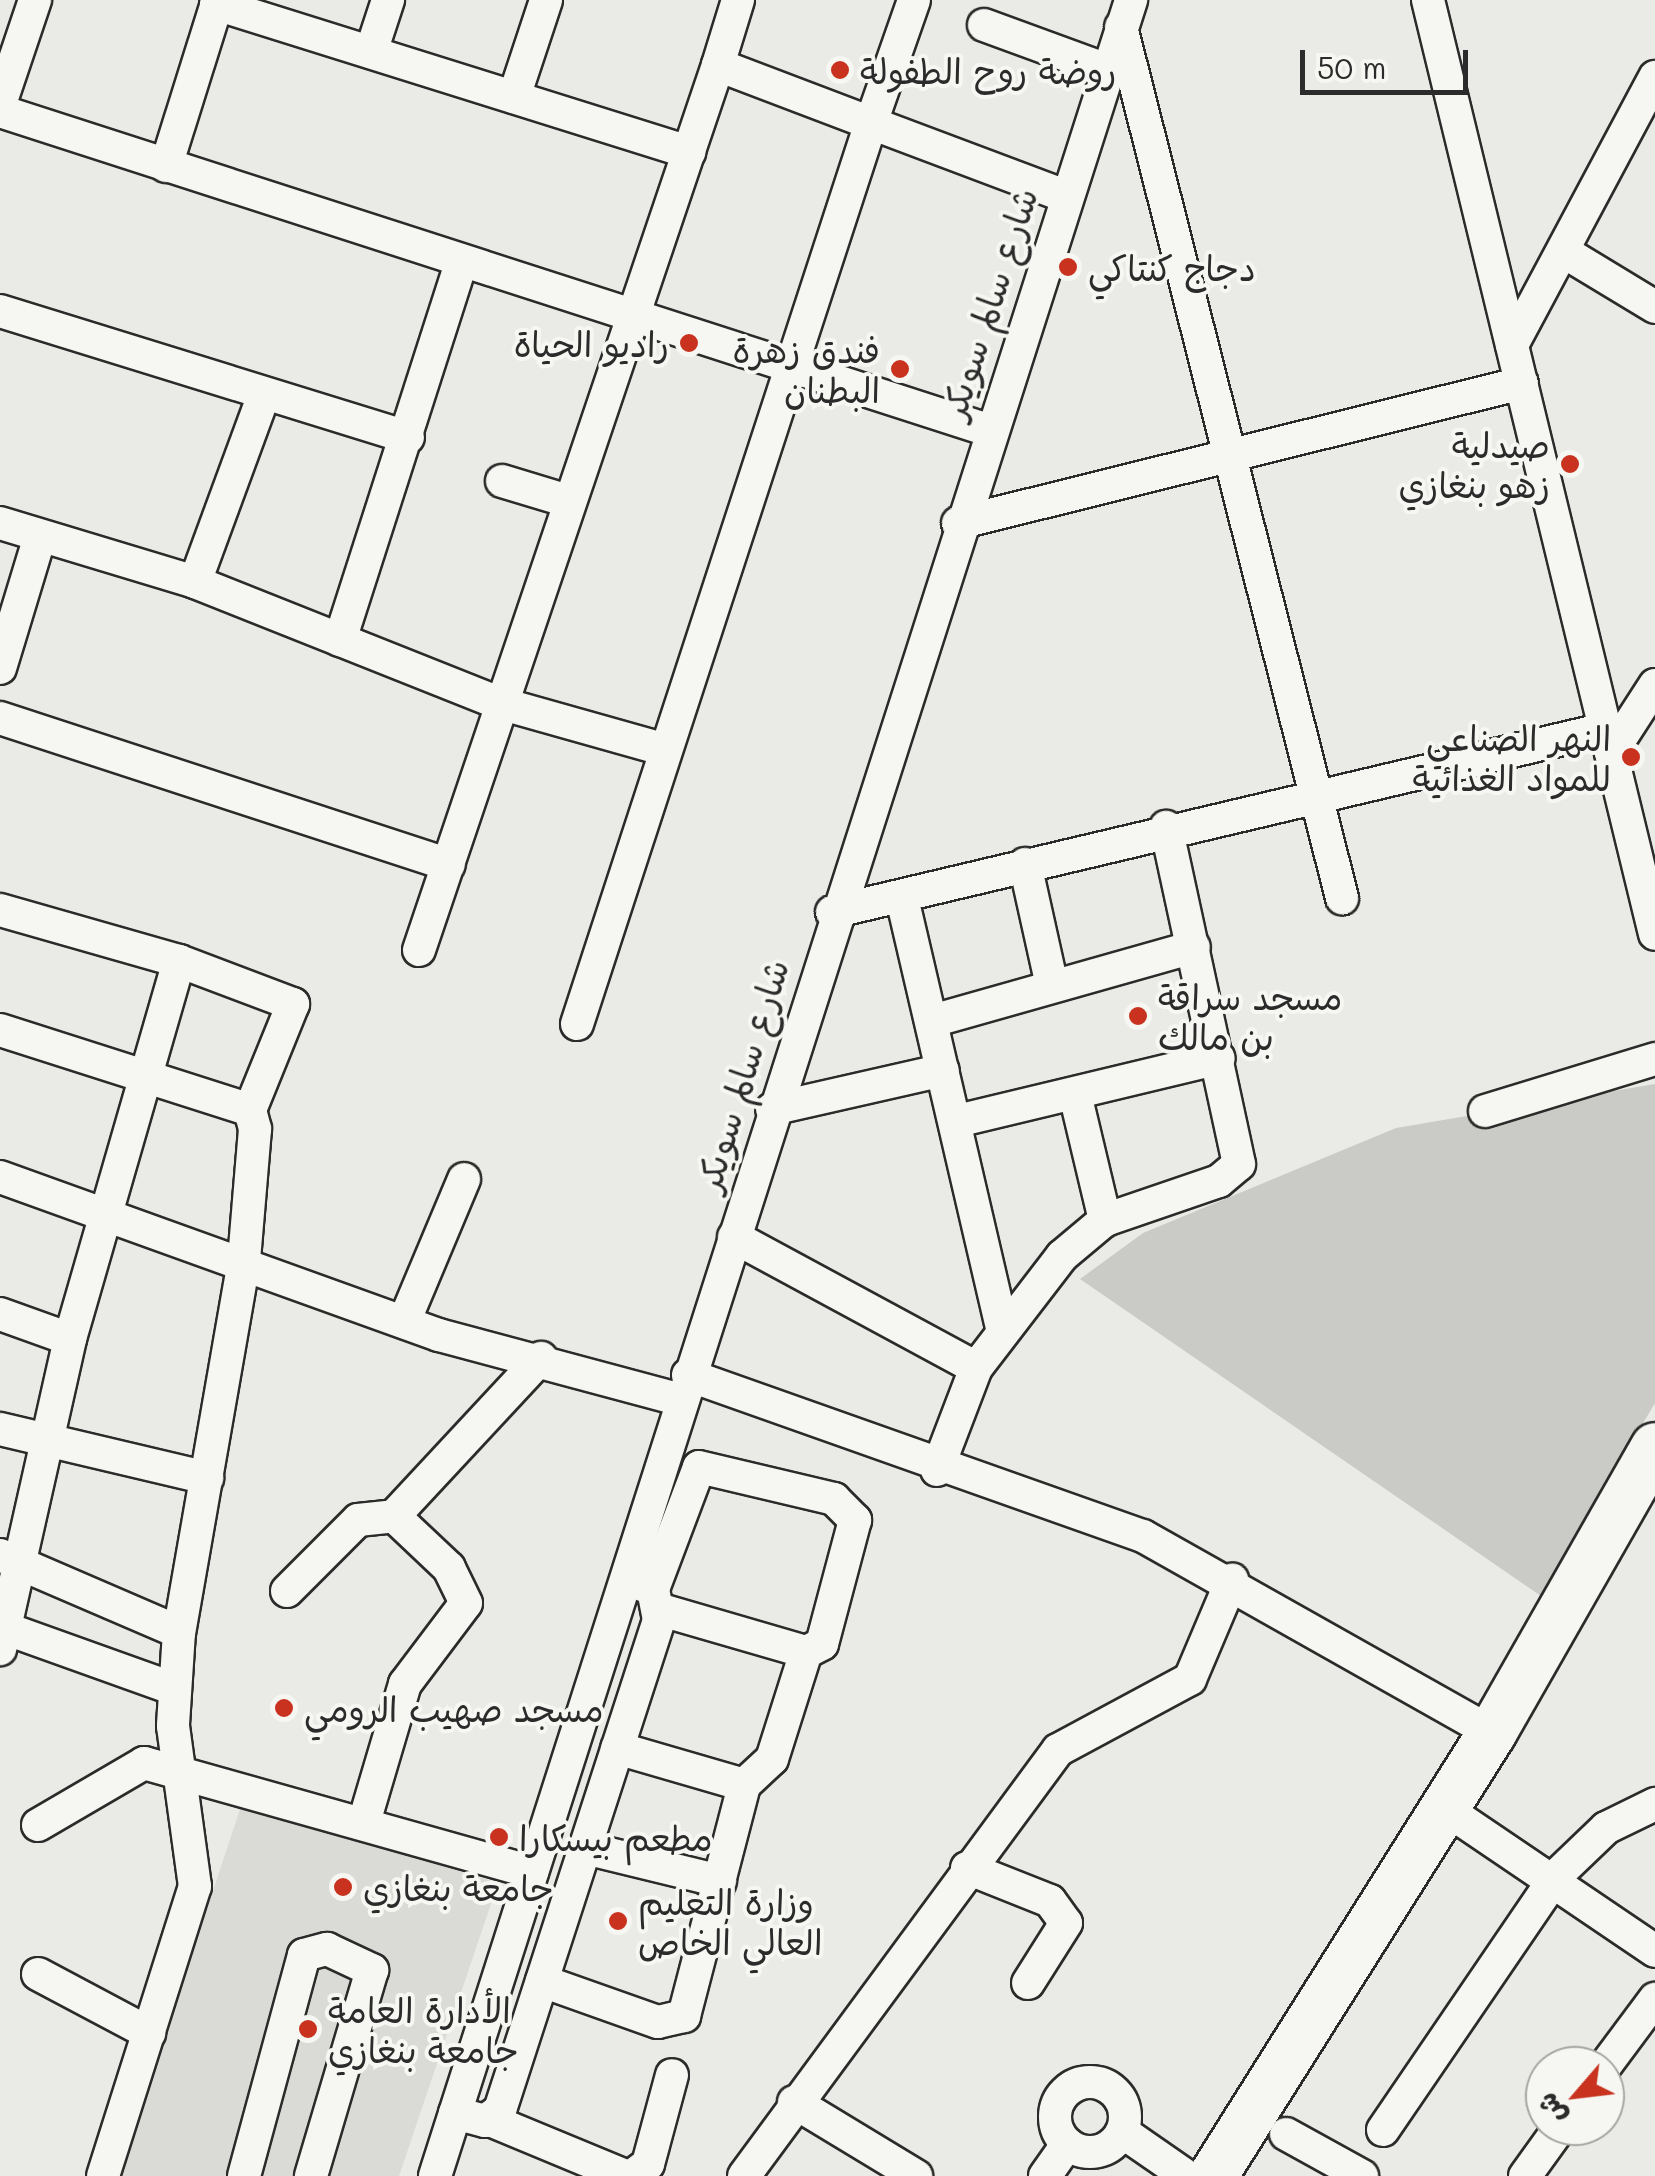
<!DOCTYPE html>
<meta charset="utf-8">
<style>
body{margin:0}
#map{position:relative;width:1655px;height:2176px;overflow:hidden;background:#eaeae6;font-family:Mali,"Playpen Sans Arabic",sans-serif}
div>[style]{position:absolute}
.built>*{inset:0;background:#dadad6}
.green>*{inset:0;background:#cacac7}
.roads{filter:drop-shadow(2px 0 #2b2b2b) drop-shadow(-2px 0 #2b2b2b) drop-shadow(0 2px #2b2b2b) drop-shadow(0 -2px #2b2b2b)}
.minor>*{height:32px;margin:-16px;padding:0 16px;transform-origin:16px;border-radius:16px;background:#f6f6f2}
.minor>.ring{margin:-16px;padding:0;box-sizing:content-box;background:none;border:32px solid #f6f6f2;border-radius:50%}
.highway>*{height:48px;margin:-24px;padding:0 24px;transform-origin:24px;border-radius:24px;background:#f6f6f2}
.dots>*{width:28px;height:28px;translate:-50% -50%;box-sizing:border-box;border:5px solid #f6f6f2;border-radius:50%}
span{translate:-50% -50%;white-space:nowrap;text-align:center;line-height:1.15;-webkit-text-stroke:8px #f6f6f2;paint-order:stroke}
.poi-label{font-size:35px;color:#2b2b2b}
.left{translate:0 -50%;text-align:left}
.right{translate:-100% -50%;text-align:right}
.street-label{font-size:35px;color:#2b2b2b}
.north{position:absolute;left:1525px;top:2046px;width:100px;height:100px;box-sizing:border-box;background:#f6f6f2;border:2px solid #a5a5a2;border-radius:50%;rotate:242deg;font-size:28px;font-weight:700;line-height:40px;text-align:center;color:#2b2b2b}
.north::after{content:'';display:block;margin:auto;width:35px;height:45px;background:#c8321e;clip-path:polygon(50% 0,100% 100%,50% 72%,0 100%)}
.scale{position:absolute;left:1300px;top:50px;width:168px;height:45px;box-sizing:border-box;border:5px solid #2b2b2b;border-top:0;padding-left:12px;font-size:30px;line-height:35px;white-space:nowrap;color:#2b2b2b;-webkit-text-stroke:8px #f6f6f2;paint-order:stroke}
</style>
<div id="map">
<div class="built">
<i style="clip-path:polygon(241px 1806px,498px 1883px,399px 2176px,119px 2176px)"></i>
</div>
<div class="green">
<i style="clip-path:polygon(1655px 1084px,1655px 1403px,1541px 1596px,1080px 1279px,1143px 1233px,1396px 1128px)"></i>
</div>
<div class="roads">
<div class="minor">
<i style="left:738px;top:0;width:68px;rotate:107.1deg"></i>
<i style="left:718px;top:65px;width:164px;rotate:20.8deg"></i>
<i style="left:871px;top:123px;width:130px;rotate:-70.7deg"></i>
<i style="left:1428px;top:0;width:961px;rotate:76.34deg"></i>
<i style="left:216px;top:4px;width:496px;rotate:17.4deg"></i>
<i style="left:984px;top:25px;width:131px;rotate:20.1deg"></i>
<i style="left:1121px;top:27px;width:899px;rotate:75.76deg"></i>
<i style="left:371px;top:52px;width:55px;rotate:-71.9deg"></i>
<i style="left:514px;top:97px;width:102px;rotate:-71.7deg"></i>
<i style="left:0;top:104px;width:110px;rotate:-71.4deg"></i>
<i style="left:0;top:111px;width:1038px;rotate:17.89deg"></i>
<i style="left:166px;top:166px;width:174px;rotate:-72.6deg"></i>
<i style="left:1566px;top:253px;width:104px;rotate:31.2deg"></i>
<i style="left:0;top:311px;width:427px;rotate:17.2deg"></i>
<i style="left:1512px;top:345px;width:304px;rotate:-61.9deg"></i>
<i style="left:502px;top:481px;width:66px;rotate:16.8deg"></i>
<i style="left:0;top:523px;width:204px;rotate:16.8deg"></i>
<i style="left:195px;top:582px;width:327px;rotate:21.7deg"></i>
<i style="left:499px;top:703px;width:170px;rotate:15.7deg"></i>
<i style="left:958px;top:523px;width:581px;rotate:-13.94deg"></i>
<i style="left:195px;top:582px;width:200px;rotate:-69.8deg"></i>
<i style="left:340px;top:640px;width:397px;rotate:-72.2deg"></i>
<i style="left:0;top:668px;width:138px;rotate:-73.1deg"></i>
<i style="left:0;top:718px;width:472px;rotate:18.1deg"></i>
<i style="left:1611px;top:753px;width:81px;rotate:-57.1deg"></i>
<i style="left:1025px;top:864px;width:125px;rotate:77.5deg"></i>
<i style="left:902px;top:898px;width:441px;rotate:76.9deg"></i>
<i style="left:0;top:910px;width:186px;rotate:15.9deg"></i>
<i style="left:179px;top:961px;width:393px;rotate:106.1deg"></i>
<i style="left:70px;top:1339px;width:318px;rotate:102.7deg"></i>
<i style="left:832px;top:912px;width:794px;rotate:-13.32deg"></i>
<i style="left:419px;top:950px;width:934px;rotate:-71.33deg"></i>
<i style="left:179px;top:961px;width:122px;rotate:20.7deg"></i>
<i style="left:293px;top:1004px;width:114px;rotate:112.1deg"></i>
<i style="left:932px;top:1021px;width:272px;rotate:-15.8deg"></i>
<i style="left:577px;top:1024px;width:948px;rotate:-71.93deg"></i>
<i style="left:871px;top:123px;width:207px;rotate:20.6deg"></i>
<i style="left:0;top:1030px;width:262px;rotate:17.7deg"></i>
<i style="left:250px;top:1110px;width:20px;rotate:75deg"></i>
<i style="left:255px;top:1129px;width:132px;rotate:94.8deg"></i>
<i style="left:244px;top:1261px;width:377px;rotate:99.9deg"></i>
<i style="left:179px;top:1632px;width:94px;rotate:93.7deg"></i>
<i style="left:173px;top:1726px;width:162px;rotate:82.2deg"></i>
<i style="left:195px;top:1886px;width:304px;rotate:107.6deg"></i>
<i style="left:1075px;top:1094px;width:130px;rotate:76.6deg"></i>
<i style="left:772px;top:1109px;width:175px;rotate:-12.8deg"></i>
<i style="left:1485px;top:1111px;width:178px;rotate:-17deg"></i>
<i style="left:957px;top:1121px;width:269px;rotate:-13.5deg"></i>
<i style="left:0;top:1177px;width:467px;rotate:19.8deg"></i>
<i style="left:439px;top:1335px;width:251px;rotate:15deg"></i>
<i style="left:734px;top:1237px;width:275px;rotate:28.4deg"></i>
<i style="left:0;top:1314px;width:74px;rotate:19.7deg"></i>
<i style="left:404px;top:1322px;width:155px;rotate:-67.2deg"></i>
<i style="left:688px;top:1375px;width:483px;rotate:19.5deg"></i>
<i style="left:1143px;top:1536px;width:401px;rotate:29.4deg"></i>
<i style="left:0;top:1429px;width:213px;rotate:13.3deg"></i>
<i style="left:937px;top:1470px;width:109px;rotate:-69.1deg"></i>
<i style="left:976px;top:1368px;width:141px;rotate:-52.5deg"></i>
<i style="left:1062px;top:1256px;width:56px;rotate:-39.9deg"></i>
<i style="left:1105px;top:1220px;width:120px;rotate:-18.9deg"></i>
<i style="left:1219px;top:1181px;width:26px;rotate:-40deg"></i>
<i style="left:1239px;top:1164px;width:345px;rotate:-102.2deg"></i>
<i style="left:0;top:1555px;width:195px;rotate:23.3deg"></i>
<i style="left:653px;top:1589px;width:130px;rotate:-69.3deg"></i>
<i style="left:699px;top:1467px;width:139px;rotate:13.3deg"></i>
<i style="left:834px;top:1499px;width:30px;rotate:45deg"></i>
<i style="left:855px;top:1520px;width:128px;rotate:104.9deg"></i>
<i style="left:822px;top:1644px;width:18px;rotate:153deg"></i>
<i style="left:806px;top:1652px;width:151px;rotate:-163.8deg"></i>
<i style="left:287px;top:1591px;width:100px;rotate:-45deg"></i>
<i style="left:358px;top:1520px;width:36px;rotate:-6deg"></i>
<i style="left:394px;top:1516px;width:216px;rotate:-47.1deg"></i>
<i style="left:7px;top:1629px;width:178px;rotate:19.7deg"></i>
<i style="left:744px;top:1785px;width:38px;rotate:-43deg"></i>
<i style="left:772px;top:1759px;width:112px;rotate:-72.4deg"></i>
<i style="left:1444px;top:1808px;width:255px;rotate:34.1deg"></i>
<i style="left:365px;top:1819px;width:141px;rotate:-73.5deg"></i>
<i style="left:405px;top:1684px;width:101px;rotate:-53deg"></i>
<i style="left:466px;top:1603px;width:39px;rotate:-116deg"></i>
<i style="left:449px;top:1568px;width:76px;rotate:-136.6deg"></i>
<i style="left:38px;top:1825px;width:123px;rotate:-30.3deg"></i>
<i style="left:144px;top:1763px;width:403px;rotate:15.7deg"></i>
<i style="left:585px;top:1848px;width:139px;rotate:13.7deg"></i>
<i style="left:967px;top:1868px;width:89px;rotate:21.7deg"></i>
<i style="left:1050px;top:1901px;width:27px;rotate:54deg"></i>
<i style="left:1066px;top:1923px;width:71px;rotate:122.3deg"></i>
<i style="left:38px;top:1974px;width:126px;rotate:28deg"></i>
<i style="left:542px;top:1981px;width:123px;rotate:19.5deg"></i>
<i style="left:658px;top:2022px;width:27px;rotate:-13deg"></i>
<i style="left:684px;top:2016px;width:239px;rotate:-75.4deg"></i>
<i style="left:744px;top:1785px;width:132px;rotate:-163.8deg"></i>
<i style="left:1605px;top:2066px;width:84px;rotate:-53.3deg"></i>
<i class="ring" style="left:1055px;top:2082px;width:38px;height:38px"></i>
<i style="left:794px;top:2102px;width:143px;rotate:31.2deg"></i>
<i style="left:455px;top:2113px;width:31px;rotate:15deg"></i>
<i style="left:485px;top:2121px;width:19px;rotate:-36deg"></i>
<i style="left:500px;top:2110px;width:515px;rotate:-72.02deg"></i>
<i style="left:659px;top:1620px;width:32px;rotate:-101deg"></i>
<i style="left:653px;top:1589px;width:28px;rotate:-159deg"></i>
<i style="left:490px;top:2120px;width:146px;rotate:22.5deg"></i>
<i style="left:1383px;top:2130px;width:307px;rotate:-55.7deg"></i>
<i style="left:1556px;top:1876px;width:69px;rotate:-43.8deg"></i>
<i style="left:1606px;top:1828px;width:55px;rotate:-26.1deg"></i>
<i style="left:1124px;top:2133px;width:75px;rotate:34.7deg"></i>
<i style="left:1286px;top:2134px;width:87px;rotate:28.9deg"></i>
<i style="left:244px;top:2176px;width:229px;rotate:-74.8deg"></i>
<i style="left:304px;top:1955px;width:24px;rotate:-15deg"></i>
<i style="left:327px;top:1949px;width:50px;rotate:25deg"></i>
<i style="left:372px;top:1970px;width:215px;rotate:106.5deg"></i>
<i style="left:435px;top:2176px;width:2285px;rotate:-72.26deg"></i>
<i style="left:632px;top:2176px;width:20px;rotate:-37deg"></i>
<i style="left:648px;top:2164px;width:92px;rotate:-74.9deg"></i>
<i style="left:744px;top:2176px;width:529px;rotate:-53.61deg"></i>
<i style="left:1058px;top:1750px;width:150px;rotate:-28.3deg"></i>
<i style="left:1190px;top:1679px;width:108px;rotate:-67deg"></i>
<i style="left:1045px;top:2176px;width:39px;rotate:-55deg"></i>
<i style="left:1525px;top:2176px;width:62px;rotate:-54.2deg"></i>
</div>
<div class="highway">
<i style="left:1213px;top:2176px;width:524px;rotate:-57.8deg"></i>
<i style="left:1492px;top:1733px;width:329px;rotate:-60.3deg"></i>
</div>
</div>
<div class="dots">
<i style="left:840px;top:70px;background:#c8321e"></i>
<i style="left:1068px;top:267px;background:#c8321e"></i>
<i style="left:689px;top:343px;background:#c8321e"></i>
<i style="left:900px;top:369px;background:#c8321e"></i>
<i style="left:1570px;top:464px;background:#c8321e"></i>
<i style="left:1631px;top:757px;background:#c8321e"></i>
<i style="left:1138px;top:1016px;background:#c8321e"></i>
<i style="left:284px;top:1708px;background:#c8321e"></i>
<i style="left:499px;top:1837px;background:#c8321e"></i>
<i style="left:343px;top:1887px;background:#c8321e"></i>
<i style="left:618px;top:1921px;background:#c8321e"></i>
<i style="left:308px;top:2029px;background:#c8321e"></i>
</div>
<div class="poi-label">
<span class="left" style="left:860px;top:70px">روضة روح الطفولة</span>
<span class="left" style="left:1088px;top:267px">دجاج كنتاكي</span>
<span class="right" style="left:669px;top:343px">راديو الحياة</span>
<span class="right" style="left:880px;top:369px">فندق زهرة<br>البطنان</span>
<span class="right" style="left:1550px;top:464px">صيدلية<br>زهو بنغازي</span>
<span class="right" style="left:1611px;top:757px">النهر الصناعي<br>للمواد الغذائية</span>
<span class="left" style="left:1158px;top:1016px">مسجد سراقة<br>بن مالك</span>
<span class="left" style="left:304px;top:1708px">مسجد صهيب الرومي</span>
<span class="left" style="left:519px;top:1837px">مطعم بيسكارا</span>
<span class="left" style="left:363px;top:1887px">جامعة بنغازي</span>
<span class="left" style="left:638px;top:1921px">وزارة التعليم<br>العالي الخاص</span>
<span class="left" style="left:328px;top:2029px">الأدارة العامة<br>جامعة بنغازي</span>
</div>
<div class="street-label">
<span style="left:988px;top:303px;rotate:-72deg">شارع سالم سويكر</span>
<span style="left:741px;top:1075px;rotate:-73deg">شارع سالم سويكر</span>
</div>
<div class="north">ش</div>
<div class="scale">50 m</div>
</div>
